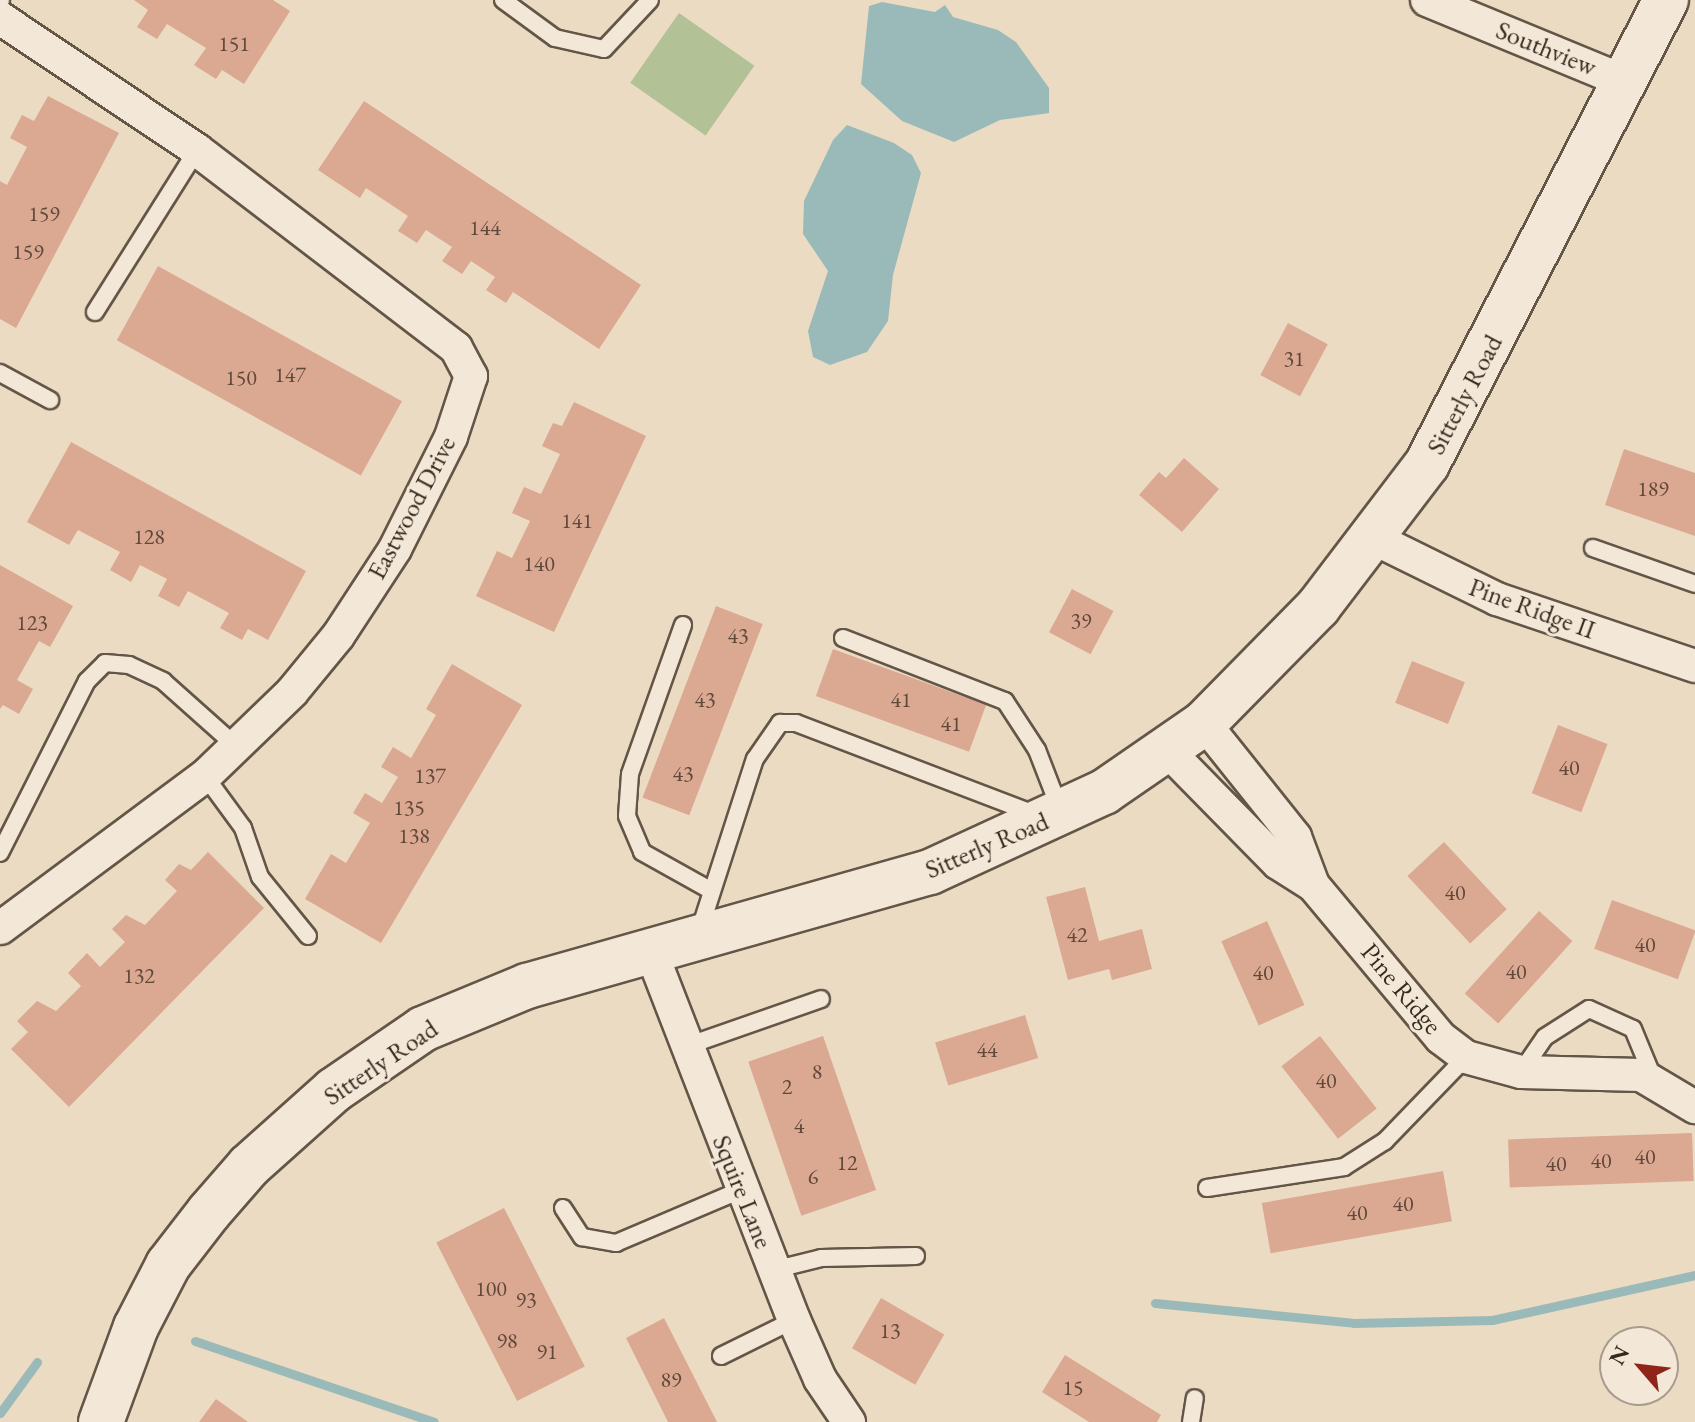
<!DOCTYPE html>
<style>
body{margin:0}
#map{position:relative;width:1695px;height:1422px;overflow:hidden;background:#ecdbc3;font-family:"EB Garamond",serif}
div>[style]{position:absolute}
.green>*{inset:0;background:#b3c197;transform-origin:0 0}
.water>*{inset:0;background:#9abab9}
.stream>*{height:9px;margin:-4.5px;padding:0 4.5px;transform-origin:4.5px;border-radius:4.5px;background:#9abab9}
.building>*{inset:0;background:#dba892;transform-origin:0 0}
.roads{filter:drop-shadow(2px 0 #645647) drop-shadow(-2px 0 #645647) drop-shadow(0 2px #645647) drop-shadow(0 -2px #645647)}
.lane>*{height:16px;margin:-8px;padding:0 8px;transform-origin:8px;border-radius:8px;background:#f3e8d8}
.street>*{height:32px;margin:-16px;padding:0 16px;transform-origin:16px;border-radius:16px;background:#f3e8d8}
.secondary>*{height:44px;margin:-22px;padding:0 22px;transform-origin:22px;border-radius:22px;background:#f3e8d8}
span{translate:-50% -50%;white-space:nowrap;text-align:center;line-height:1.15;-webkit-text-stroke:6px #f3e8d8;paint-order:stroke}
.number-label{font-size:22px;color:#60493b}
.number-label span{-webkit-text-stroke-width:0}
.street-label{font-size:26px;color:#37291e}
.north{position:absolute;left:1599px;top:1326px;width:80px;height:80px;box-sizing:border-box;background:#f3e8d8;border:2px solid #a89c8e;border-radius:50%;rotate:298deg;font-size:22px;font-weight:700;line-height:32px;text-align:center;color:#37291e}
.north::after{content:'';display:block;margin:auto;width:28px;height:36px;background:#8f2418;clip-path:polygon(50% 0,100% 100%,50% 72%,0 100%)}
</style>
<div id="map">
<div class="green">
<i style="left:679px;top:13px;width:92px;height:85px;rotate:35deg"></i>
</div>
<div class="water">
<i style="clip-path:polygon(882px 2px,935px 12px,945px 5px,953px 17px,998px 30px,1016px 42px,1049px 88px,1049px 113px,1000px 120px,954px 142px,902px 121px,861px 84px,869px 6px)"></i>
<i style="clip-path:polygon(847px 125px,894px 143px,912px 155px,921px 173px,893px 275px,888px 321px,867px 352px,830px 365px,813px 357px,808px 331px,828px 271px,803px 234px,804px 201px,833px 140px)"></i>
</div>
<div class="stream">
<i style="left:1155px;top:1303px;width:200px;rotate:5.7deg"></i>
<i style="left:1354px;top:1323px;width:138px;rotate:-1.2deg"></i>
<i style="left:1492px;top:1320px;width:208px;rotate:-12.5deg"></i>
<i style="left:195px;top:1341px;width:252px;rotate:18.7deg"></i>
<i style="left:0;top:1413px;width:63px;rotate:-54deg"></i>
</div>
<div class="building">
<i style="clip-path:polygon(134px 0,273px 0,290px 11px,244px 84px,222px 70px,216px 79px,194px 65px,206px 48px,167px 24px,157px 39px,137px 27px,148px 10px)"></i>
<i style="clip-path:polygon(48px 96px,119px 133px,16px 328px,0 319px,0 181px,7px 185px,27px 147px,10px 138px,22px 115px,34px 121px)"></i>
<i style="clip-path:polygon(364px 101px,641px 285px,599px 349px,513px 292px,506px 303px,486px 290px,495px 277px,471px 261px,462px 274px,442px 261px,452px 247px,426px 230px,417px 243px,398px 231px,408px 216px,366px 188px,360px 198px,318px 170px)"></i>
<i style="left:158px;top:266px;width:279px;height:85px;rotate:29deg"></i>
<i style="left:1288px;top:323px;width:45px;height:59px;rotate:28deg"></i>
<i style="clip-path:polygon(574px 402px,646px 436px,554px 632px,476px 596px,497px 551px,512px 558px,530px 521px,512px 513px,524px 487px,541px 494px,560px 454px,542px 446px,553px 423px,562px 426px)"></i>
<i style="clip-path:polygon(71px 442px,306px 571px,268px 640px,248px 629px,242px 640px,220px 628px,229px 613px,188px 591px,179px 607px,158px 596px,167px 579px,140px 565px,131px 582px,110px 570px,120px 552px,78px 530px,69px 545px,27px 522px)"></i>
<i style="clip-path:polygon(1624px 449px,1695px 473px,1695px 536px,1605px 505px)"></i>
<i style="clip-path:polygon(1184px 458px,1219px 489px,1182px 532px,1139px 495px,1159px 472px,1166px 478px)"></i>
<i style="clip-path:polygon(0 565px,73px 606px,50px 647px,39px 641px,17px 680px,33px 689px,19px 714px,3px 705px,0 709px)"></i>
<i style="left:1072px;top:589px;width:47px;height:49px;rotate:28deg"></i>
<i style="left:716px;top:606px;width:50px;height:205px;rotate:21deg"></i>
<i style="left:833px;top:649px;width:163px;height:50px;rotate:20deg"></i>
<i style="left:1412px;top:661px;width:57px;height:45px;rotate:22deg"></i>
<i style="clip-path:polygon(452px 664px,522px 705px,381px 943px,305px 899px,331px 854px,346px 863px,370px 823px,353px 813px,365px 793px,382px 803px,398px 777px,381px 767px,393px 747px,411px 758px,436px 715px,426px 709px)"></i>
<i style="left:1558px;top:725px;width:53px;height:73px;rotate:21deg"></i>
<i style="left:1444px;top:842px;width:92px;height:50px;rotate:47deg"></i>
<i style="clip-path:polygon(208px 852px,264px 908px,69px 1107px,11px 1049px,28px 1032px,17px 1021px,37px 1001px,56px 1011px,81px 986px,68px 973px,87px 953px,100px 967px,125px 942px,112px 929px,126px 915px,145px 925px,177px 891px,165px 880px,179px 864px,191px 870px)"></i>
<i style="clip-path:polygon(1085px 887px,1099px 941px,1142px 929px,1152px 969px,1112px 980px,1109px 969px,1068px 980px,1046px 897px)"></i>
<i style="left:1612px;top:900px;width:89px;height:52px;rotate:20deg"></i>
<i style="left:1539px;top:911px;width:45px;height:111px;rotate:42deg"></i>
<i style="left:1267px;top:921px;width:92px;height:50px;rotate:66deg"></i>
<i style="left:1025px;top:1015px;width:45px;height:94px;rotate:73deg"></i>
<i style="left:823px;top:1036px;width:163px;height:79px;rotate:71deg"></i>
<i style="left:1320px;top:1036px;width:92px;height:49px;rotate:52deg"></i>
<i style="left:1692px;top:1133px;width:48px;height:184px;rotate:88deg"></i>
<i style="left:1443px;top:1171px;width:51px;height:184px;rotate:80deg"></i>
<i style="left:504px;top:1208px;width:178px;height:76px;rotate:63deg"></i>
<i style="left:881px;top:1298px;width:73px;height:58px;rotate:30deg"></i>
<i style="clip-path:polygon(664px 1318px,717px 1422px,668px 1422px,626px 1338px)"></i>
<i style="clip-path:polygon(1065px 1355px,1161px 1415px,1157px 1422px,1089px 1422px,1042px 1392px)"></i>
<i style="clip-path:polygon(216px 1399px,248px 1422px,199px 1422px)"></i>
</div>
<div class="roads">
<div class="lane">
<i style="left:503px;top:0;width:64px;rotate:36.2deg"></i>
<i style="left:555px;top:38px;width:50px;rotate:12.7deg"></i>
<i style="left:604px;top:49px;width:67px;rotate:-46.8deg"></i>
<i style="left:0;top:2px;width:2px;rotate:-63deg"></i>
<i style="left:95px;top:312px;width:191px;rotate:-57.8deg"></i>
<i style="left:0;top:373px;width:57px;rotate:28.4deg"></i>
<i style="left:1593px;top:548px;width:108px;rotate:19.4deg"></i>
<i style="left:683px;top:625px;width:158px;rotate:109.6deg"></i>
<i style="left:630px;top:774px;width:42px;rotate:94.1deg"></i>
<i style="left:627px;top:816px;width:39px;rotate:67deg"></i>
<i style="left:642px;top:852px;width:80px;rotate:29.1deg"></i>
<i style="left:843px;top:638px;width:174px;rotate:21.3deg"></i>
<i style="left:1005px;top:701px;width:59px;rotate:56.9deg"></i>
<i style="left:1037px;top:750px;width:66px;rotate:68.8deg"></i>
<i style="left:205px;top:776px;width:64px;rotate:53.8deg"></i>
<i style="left:243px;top:828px;width:52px;rotate:70.9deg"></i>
<i style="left:260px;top:877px;width:76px;rotate:50.9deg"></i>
<i style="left:0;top:853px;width:193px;rotate:-63.2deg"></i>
<i style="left:87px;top:681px;width:25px;rotate:-45deg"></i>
<i style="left:105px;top:663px;width:24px;rotate:5deg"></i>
<i style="left:129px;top:665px;width:38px;rotate:25deg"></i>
<i style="left:163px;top:681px;width:98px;rotate:41.7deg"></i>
<i style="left:699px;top:932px;width:182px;rotate:-72.1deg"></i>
<i style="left:755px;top:759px;width:44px;rotate:-55.2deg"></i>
<i style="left:780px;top:723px;width:16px"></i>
<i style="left:796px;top:723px;width:258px;rotate:20.9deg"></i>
<i style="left:684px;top:1047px;width:145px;rotate:-19.3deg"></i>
<i style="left:1521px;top:1072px;width:42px;rotate:-55.6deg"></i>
<i style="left:1545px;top:1037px;width:52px;rotate:-32.5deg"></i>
<i style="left:1589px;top:1009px;width:48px;rotate:24.4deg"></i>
<i style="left:1633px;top:1029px;width:55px;rotate:67.6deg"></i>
<i style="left:1207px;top:1188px;width:139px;rotate:-8.7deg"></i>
<i style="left:1344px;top:1167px;width:49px;rotate:-32.4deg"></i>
<i style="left:1385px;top:1141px;width:117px;rotate:-46deg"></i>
<i style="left:563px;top:1208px;width:35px;rotate:57deg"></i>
<i style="left:582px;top:1237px;width:35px;rotate:10deg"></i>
<i style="left:616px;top:1243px;width:136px;rotate:-23deg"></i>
<i style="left:773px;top:1270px;width:49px;rotate:-14deg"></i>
<i style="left:821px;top:1258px;width:95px;rotate:-1.2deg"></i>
<i style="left:721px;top:1356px;width:81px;rotate:-26.3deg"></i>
<i style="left:1191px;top:1422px;width:24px;rotate:-81deg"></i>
</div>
<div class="street">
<i style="left:1427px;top:0;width:210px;rotate:22.4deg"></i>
<i style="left:0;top:18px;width:237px;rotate:33.8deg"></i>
<i style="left:197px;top:150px;width:326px;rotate:37.4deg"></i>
<i style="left:456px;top:348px;width:32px;rotate:62deg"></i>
<i style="left:471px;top:376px;width:64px;rotate:108.2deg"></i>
<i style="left:451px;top:437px;width:125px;rotate:116.6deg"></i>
<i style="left:395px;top:549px;width:104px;rotate:123.2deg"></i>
<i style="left:338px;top:636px;width:72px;rotate:129.4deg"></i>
<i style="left:292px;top:692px;width:121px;rotate:136deg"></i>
<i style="left:205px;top:776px;width:255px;rotate:143.4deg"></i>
<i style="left:1375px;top:539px;width:136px;rotate:26.2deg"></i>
<i style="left:1497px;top:599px;width:209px;rotate:18.7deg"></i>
<i style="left:1204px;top:723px;width:146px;rotate:51.4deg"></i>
<i style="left:1295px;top:837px;width:51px;rotate:69.4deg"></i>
<i style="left:1168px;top:751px;width:157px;rotate:45.5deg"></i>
<i style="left:1278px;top:863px;width:41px;rotate:32.2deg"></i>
<i style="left:1313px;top:885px;width:199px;rotate:50.1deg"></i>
<i style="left:1441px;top:1038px;width:31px;rotate:37deg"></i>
<i style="left:1466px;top:1057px;width:57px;rotate:15.3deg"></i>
<i style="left:1521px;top:1072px;width:120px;rotate:1.4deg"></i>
<i style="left:1641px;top:1075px;width:63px;rotate:30.7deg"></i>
<i style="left:652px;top:954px;width:393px;rotate:68.8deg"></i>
<i style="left:794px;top:1320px;width:64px;rotate:66.2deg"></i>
<i style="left:820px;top:1379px;width:52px;rotate:56deg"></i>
</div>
<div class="secondary">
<i style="left:101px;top:1422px;width:101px;rotate:-69.8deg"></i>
<i style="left:136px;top:1327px;width:70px;rotate:-62.7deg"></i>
<i style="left:168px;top:1265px;width:67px;rotate:-52.3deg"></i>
<i style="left:209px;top:1212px;width:61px;rotate:-49deg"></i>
<i style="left:249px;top:1166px;width:114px;rotate:-41.8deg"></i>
<i style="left:334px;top:1090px;width:108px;rotate:-34.4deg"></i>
<i style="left:423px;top:1029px;width:113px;rotate:-22.5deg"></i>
<i style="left:527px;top:986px;width:419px;rotate:-15.8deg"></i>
<i style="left:930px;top:872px;width:192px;rotate:-24.7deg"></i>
<i style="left:1104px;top:792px;width:121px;rotate:-34.6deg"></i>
<i style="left:1204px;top:723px;width:163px;rotate:-45.5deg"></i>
<i style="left:1318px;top:607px;width:180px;rotate:-52.7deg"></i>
<i style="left:1427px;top:464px;width:522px;rotate:-62.75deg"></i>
</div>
</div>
<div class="number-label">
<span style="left:234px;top:44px">151</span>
<span style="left:44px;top:214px">159</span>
<span style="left:485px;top:228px">144</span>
<span style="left:28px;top:252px">159</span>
<span style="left:1294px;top:359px">31</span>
<span style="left:290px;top:375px">147</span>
<span style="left:241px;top:378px">150</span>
<span style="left:1653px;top:489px">189</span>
<span style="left:577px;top:521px">141</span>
<span style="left:149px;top:537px">128</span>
<span style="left:539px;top:564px">140</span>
<span style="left:1081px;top:621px">39</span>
<span style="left:32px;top:623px">123</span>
<span style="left:738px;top:636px">43</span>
<span style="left:705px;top:700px">43</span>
<span style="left:901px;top:700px">41</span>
<span style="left:951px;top:724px">41</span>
<span style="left:1569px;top:768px">40</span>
<span style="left:683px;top:774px">43</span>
<span style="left:430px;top:776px">137</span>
<span style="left:409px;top:808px">135</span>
<span style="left:414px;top:836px">138</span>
<span style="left:1455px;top:893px">40</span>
<span style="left:1077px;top:935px">42</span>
<span style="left:1645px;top:945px">40</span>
<span style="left:1516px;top:972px">40</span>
<span style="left:1263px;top:973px">40</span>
<span style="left:139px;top:976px">132</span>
<span style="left:987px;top:1050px">44</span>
<span style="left:817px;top:1072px">8</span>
<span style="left:1326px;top:1081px">40</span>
<span style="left:787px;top:1087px">2</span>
<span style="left:799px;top:1126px">4</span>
<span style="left:1645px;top:1157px">40</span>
<span style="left:1601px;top:1161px">40</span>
<span style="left:847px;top:1163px">12</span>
<span style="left:1556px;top:1164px">40</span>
<span style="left:813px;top:1177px">6</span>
<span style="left:1403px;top:1204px">40</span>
<span style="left:1357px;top:1213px">40</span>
<span style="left:491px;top:1289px">100</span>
<span style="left:526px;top:1300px">93</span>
<span style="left:890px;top:1331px">13</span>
<span style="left:507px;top:1341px">98</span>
<span style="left:547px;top:1352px">91</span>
<span style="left:671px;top:1380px">89</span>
<span style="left:1073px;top:1388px">15</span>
</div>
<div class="street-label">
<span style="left:1546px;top:49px;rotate:22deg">Southview</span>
<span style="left:1465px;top:395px;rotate:-62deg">Sitterly Road</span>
<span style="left:412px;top:508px;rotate:-62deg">Eastwood Drive</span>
<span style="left:1532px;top:609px;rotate:20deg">Pine Ridge II</span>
<span style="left:987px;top:846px;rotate:-23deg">Sitterly Road</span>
<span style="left:1401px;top:989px;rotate:50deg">Pine Ridge</span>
<span style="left:381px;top:1063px;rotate:-34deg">Sitterly Road</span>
<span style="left:742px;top:1192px;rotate:68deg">Squire Lane</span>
</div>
<div class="north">N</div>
</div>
